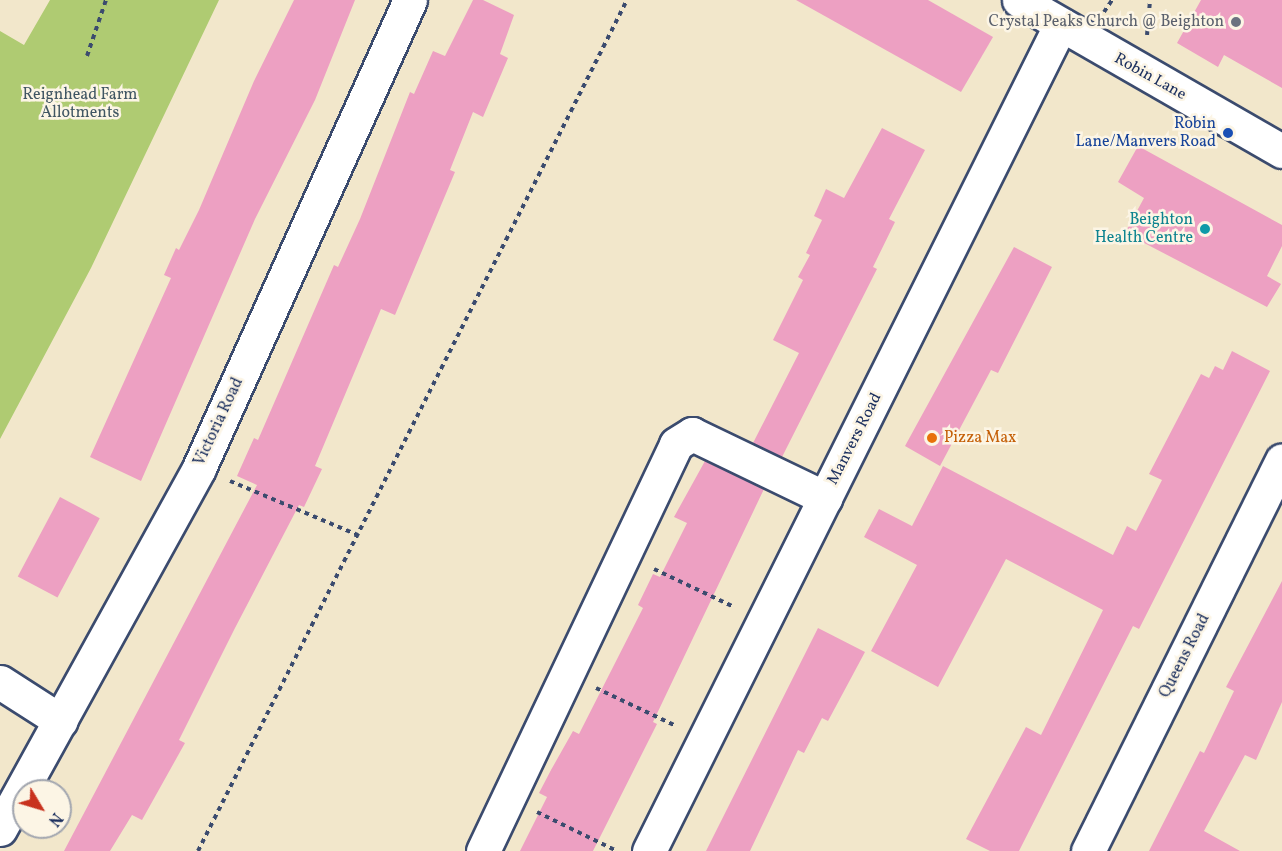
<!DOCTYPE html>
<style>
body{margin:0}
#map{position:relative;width:1282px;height:851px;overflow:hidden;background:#f2e7cb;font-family:Vollkorn,serif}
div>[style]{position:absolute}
.green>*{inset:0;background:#afcb72}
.building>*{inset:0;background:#eda0c2;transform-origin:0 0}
.path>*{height:4px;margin-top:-2px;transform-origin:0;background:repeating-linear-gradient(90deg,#3b4b6e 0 4.5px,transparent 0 9px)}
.roads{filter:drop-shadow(2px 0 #3b4b6e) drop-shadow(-2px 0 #3b4b6e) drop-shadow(0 2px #3b4b6e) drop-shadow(0 -2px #3b4b6e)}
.minor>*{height:33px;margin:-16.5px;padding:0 16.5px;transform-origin:16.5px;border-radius:16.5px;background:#fff}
.dots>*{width:16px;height:16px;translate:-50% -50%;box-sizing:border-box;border:3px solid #fcf5e5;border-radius:50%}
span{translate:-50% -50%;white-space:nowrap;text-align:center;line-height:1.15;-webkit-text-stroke:5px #fcf5e5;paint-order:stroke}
.worship-label{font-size:16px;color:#5b616d}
.right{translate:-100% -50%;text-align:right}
.street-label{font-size:16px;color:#1b2f5e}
.park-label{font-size:16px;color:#405663}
.transit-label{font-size:16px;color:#164399}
.culture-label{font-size:16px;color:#0d838f}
.food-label{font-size:16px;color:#c56008}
.left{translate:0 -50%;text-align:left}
.north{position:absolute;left:12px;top:779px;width:60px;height:60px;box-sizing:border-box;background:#fcf5e5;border:2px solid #a2a6af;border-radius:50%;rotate:128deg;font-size:16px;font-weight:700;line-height:24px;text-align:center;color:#1b2f5e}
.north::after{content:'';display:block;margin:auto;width:21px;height:27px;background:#c8321e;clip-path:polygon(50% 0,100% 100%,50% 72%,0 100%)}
</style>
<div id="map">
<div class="green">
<i style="clip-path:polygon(50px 0,219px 0,91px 268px,0 439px,0 31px,24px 45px)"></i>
</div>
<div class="building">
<i style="clip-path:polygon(294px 0,355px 0,315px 100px,255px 219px,141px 481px,90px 457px,171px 278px,164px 275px,176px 248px,179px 250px,199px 210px,254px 81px)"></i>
<i style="clip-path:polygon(473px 0,483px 0,514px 15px,500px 54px,508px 58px,483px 117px,473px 112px,450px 170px,455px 172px,395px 315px,381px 309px,315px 466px,322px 469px,304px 507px,299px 505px,235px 628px,179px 740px,185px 743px,142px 820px,132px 815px,110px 851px,64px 851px,257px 485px,237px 476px,254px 438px,258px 440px,334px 265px,338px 267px,360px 219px,410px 92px,414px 94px,433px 51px,445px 56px)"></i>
<i style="clip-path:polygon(796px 0,928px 0,993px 37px,961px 92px)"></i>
<i style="clip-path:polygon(1201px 0,1282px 0,1282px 88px,1224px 55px,1218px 67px,1177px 43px)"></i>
<i style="clip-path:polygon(882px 128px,925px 150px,889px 219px,895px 222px,873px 267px,877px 269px,782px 457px,753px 443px,799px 353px,773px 340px,803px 280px,798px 277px,810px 255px,806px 253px,822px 220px,814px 216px,826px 189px,844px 198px)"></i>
<i style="clip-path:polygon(1138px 146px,1282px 225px,1282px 246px,1267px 276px,1281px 284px,1267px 307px,1125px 233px,1144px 198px,1118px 182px)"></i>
<i style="clip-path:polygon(1014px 247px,1052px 267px,998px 373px,991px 370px,940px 466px,905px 446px)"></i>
<i style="clip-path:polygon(1232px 351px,1270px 371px,1139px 629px,1133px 626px,1019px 851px,990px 851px,966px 839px,1026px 727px,1041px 735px,1103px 610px,1006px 559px,938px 687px,871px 651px,917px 565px,864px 537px,879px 509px,912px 526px,943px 466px,1113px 555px,1127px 526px,1136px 531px,1162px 480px,1149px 474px,1201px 374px,1209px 378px,1215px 366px,1223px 370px)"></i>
<i style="clip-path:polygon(705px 461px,764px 489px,653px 722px,657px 724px,593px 851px,520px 851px,547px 797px,539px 793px,551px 770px,573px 731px,579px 734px,643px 608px,638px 605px,653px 574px,660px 577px,687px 523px,674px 517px)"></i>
<i style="left:60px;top:497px;width:45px;height:90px;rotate:28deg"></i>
<i style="clip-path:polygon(1282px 581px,1282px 702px,1256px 760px,1245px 755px,1204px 831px,1240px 851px,1149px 851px,1200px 751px,1204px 753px,1234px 691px,1226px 687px)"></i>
<i style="clip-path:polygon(818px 628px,865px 652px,828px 721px,822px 718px,804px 753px,798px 750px,750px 851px,706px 851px)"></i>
</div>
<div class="path">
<i style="left:1104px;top:12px;width:14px;rotate:-56deg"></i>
<i style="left:1147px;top:35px;width:35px;rotate:-85deg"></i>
<i style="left:87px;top:56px;width:59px;rotate:-71.3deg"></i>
<i style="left:230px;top:481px;width:139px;rotate:22.9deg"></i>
<i style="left:654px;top:569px;width:89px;rotate:25.4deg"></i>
<i style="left:596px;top:688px;width:89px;rotate:25.4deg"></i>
<i style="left:537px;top:812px;width:89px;rotate:26deg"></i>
<i style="left:198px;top:851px;width:953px;rotate:-63.25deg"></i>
</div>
<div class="roads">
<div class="minor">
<i style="left:1019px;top:0;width:303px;rotate:29.9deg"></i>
<i style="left:0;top:682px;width:72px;rotate:32.6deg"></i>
<i style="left:0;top:829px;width:412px;rotate:-61.1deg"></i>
<i style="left:199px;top:468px;width:513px;rotate:-65.73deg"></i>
<i style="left:483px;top:851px;width:450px;rotate:-64.6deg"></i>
<i style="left:676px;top:444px;width:19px;rotate:-32deg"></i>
<i style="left:692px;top:434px;width:148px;rotate:25.7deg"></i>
<i style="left:649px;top:851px;width:922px;rotate:-63.52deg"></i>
<i style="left:1088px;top:851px;width:436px;rotate:-63.6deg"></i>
</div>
</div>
<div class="dots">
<i style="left:1236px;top:22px;background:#6b7280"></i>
<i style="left:1228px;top:133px;background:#1a4fb4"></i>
<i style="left:1205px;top:229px;background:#0f9aa8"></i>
<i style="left:932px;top:438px;background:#e8710a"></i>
</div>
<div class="worship-label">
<span class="right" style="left:1224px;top:22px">Crystal Peaks Church @ Beighton</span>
</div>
<div class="street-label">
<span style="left:1150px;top:77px;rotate:29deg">Robin Lane</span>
<span style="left:219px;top:422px;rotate:-65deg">Victoria Road</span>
<span style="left:855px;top:439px;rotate:-63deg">Manvers Road</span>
<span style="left:1185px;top:656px;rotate:-63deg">Queens Road</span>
</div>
<div class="park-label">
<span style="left:80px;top:104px">Reignhead Farm<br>Allotments</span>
</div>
<div class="transit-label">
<span class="right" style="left:1216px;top:133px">Robin<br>Lane/Manvers Road</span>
</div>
<div class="culture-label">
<span class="right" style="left:1193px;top:229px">Beighton<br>Health Centre</span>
</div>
<div class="food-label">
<span class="left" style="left:944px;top:438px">Pizza Max</span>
</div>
<div class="north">N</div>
</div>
